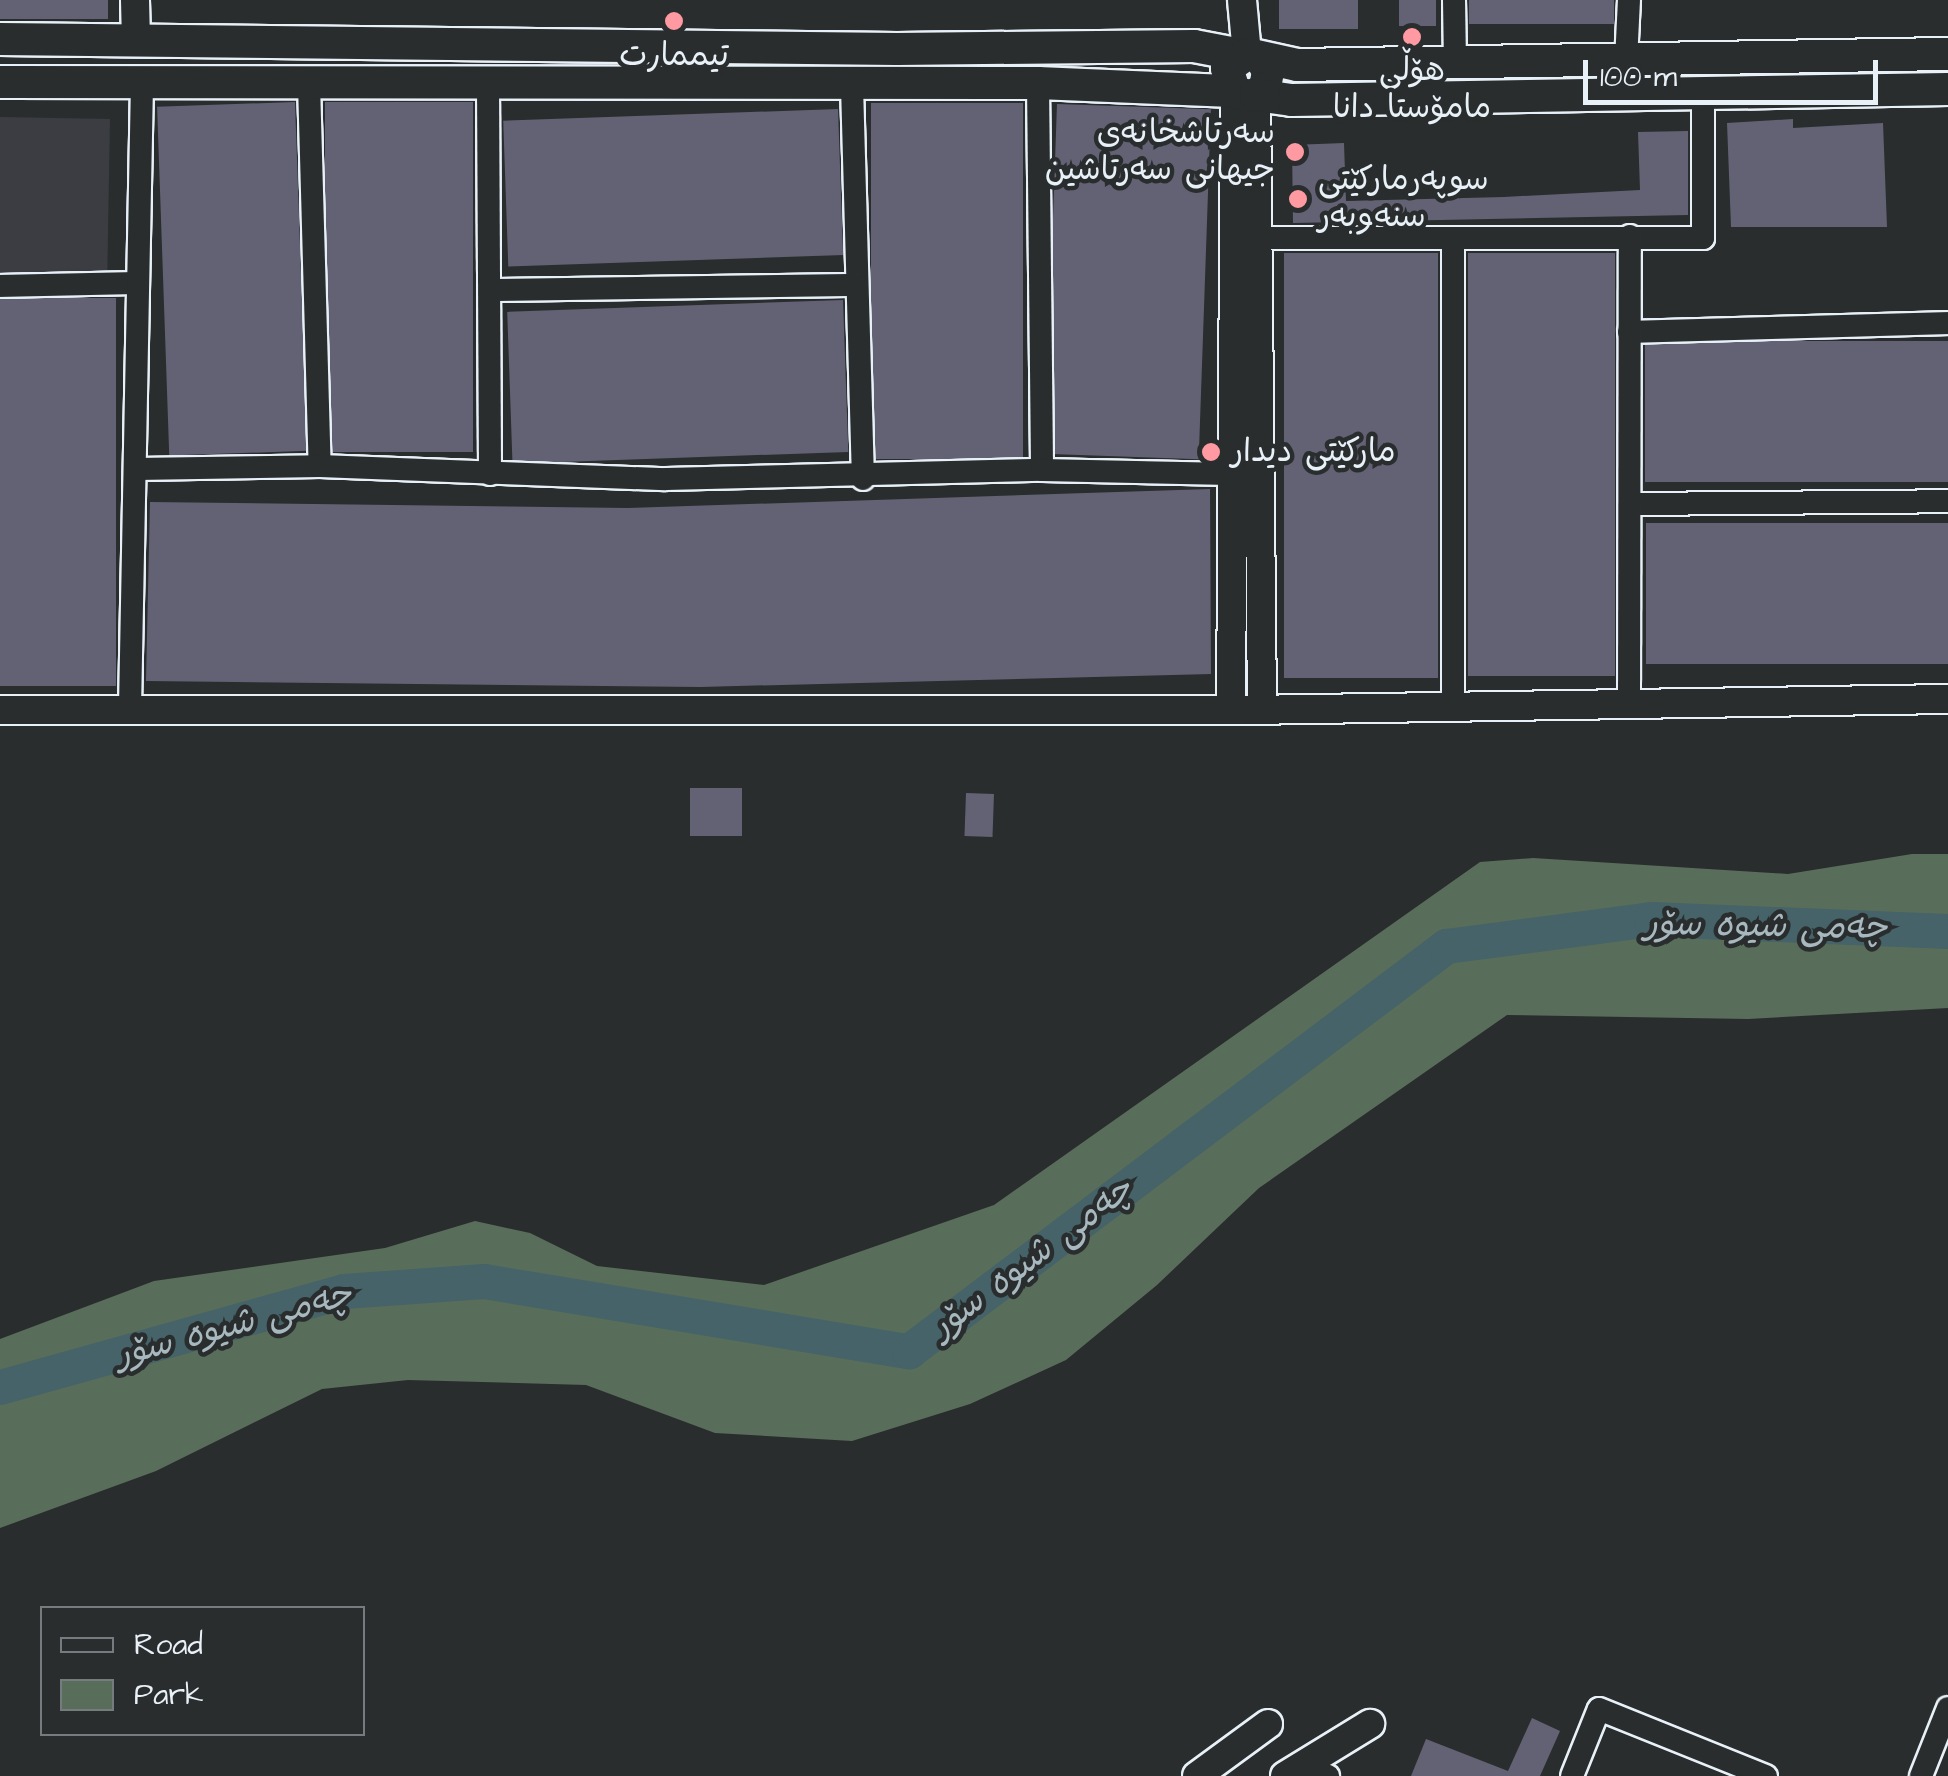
<!DOCTYPE html>
<meta charset="utf-8">
<style>
body{margin:0}
#map{position:relative;width:1948px;height:1776px;overflow:hidden;background:#2a2d2e;font-family:"Architects Daughter","Playpen Sans Arabic",sans-serif}
div>[style]{position:absolute}
.built>*{inset:0;background:#3b3d43;transform-origin:0 0}
.green>*{inset:0;background:#586e5a}
.river>*{height:35px;margin:-17.5px;padding:0 17.5px;transform-origin:17.5px;border-radius:17.5px;background:#456368}
.building>*{inset:0;background:#636274;transform-origin:0 0}
.roads{filter:drop-shadow(2px 0 #e8f1f8) drop-shadow(-2px 0 #e8f1f8) drop-shadow(0 2px #e8f1f8) drop-shadow(0 -2px #e8f1f8)}
.minor>*{height:22px;margin:-11px;padding:0 11px;transform-origin:11px;border-radius:11px;background:#2a2d2e}
.tertiary>*{height:28px;margin:-14px;padding:0 14px;transform-origin:14px;border-radius:14px;background:#2a2d2e}
.secondary>*{height:32px;margin:-16px;padding:0 16px;transform-origin:16px;border-radius:16px;background:#2a2d2e}
.dots>*{width:28px;height:28px;translate:-50% -50%;box-sizing:border-box;border:5px solid #2a2d2e;border-radius:50%}
span{translate:-50% -50%;white-space:nowrap;text-align:center;line-height:1.15;-webkit-text-stroke:9px #2a2d2e;paint-order:stroke}
.poi-label{font-size:32px;color:#e8f1f8}
.right{translate:-100% -50%;text-align:right}
.left{translate:0 -50%;text-align:left}
.water-label{font-size:35px;color:#a7b8be;font-style:italic}
.legend{position:absolute;left:40px;top:1606px;width:325px;height:130px;box-sizing:border-box;background:#2a2d2e;border:2px solid #767b7f;margin:0;padding:12px 18px;list-style:none;font-size:30px;color:#e8f1f8}
.legend li{display:flex;align-items:center;gap:20px;height:50px}
.legend b{width:50px;border:2px solid #767b7f}
.scale{position:absolute;left:1583px;top:60px;width:295px;height:45px;box-sizing:border-box;border:5px solid #e8f1f8;border-top:0;padding-left:12px;font-size:30px;line-height:35px;white-space:nowrap;color:#e8f1f8;-webkit-text-stroke:8px #2a2d2e;paint-order:stroke}
</style>
<div id="map">
<div class="built">
<i style="left:0;top:117px;width:110px;height:157px;rotate:1deg"></i>
</div>
<div class="green">
<i style="clip-path:polygon(1912px 854px,1948px 854px,1948px 1008px,1748px 1019px,1507px 1015px,1259px 1188px,1157px 1285px,1066px 1360px,970px 1404px,852px 1441px,715px 1433px,586px 1385px,408px 1380px,322px 1389px,156px 1471px,0 1528px,0 1339px,154px 1281px,385px 1248px,475px 1221px,530px 1233px,597px 1266px,764px 1285px,994px 1205px,1480px 862px,1533px 858px,1788px 874px)"></i>
</div>
<div class="river">
<i style="left:0;top:1387px;width:357px;rotate:-15.6deg"></i>
<i style="left:344px;top:1291px;width:140px;rotate:-4.1deg"></i>
<i style="left:484px;top:1281px;width:431px;rotate:9.4deg"></i>
<i style="left:909px;top:1351px;width:673px;rotate:-37.02deg"></i>
<i style="left:1446px;top:946px;width:207px;rotate:-7.5deg"></i>
<i style="left:1651px;top:919px;width:297px;rotate:2.3deg"></i>
</div>
<div class="building">
<i style="left:0;top:0;width:108px;height:19px"></i>
<i style="left:1279px;top:0;width:79px;height:29px"></i>
<i style="left:1399px;top:0;width:37px;height:26px"></i>
<i style="left:1469px;top:0;width:145px;height:24px"></i>
<i style="left:295px;top:102px;width:349px;height:138px;rotate:88deg"></i>
<i style="left:325px;top:102px;width:148px;height:350px"></i>
<i style="left:871px;top:103px;width:152px;height:356px"></i>
<i style="left:1057px;top:104px;width:154px;height:350px;rotate:2deg"></i>
<i style="left:838px;top:109px;width:146px;height:335px;rotate:88deg"></i>
<i style="clip-path:polygon(1793px 119px,1793px 128px,1883px 123px,1887px 227px,1731px 227px,1727px 123px)"></i>
<i style="clip-path:polygon(1688px 131px,1688px 215px,1293px 223px,1292px 145px,1344px 143px,1346px 201px,1504px 197px,1640px 190px,1638px 132px)"></i>
<i style="left:1284px;top:253px;width:154px;height:425px"></i>
<i style="left:1468px;top:253px;width:147px;height:423px"></i>
<i style="left:116px;top:298px;width:388px;height:116px;rotate:90deg"></i>
<i style="left:843px;top:300px;width:152px;height:336px;rotate:88deg"></i>
<i style="left:1948px;top:341px;width:141px;height:303px;rotate:90deg"></i>
<i style="clip-path:polygon(1210px 489px,1211px 674px,700px 687px,146px 681px,150px 502px,628px 508px)"></i>
<i style="left:1948px;top:523px;width:141px;height:302px;rotate:90deg"></i>
<i style="left:690px;top:788px;width:52px;height:48px"></i>
<i style="left:966px;top:793px;width:28px;height:43px;rotate:2deg"></i>
<i style="clip-path:polygon(1532px 1718px,1560px 1731px,1540px 1776px,1411px 1776px,1426px 1739px,1508px 1771px)"></i>
</div>
<div class="roads">
<div class="minor">
<i style="left:1454px;top:0;width:64px;rotate:89.1deg"></i>
<i style="left:1626px;top:61px;width:61px;rotate:-87.2deg"></i>
<i style="left:1038px;top:83px;width:387px;rotate:89.4deg"></i>
<i style="left:309px;top:84px;width:382px;rotate:88.4deg"></i>
<i style="left:488px;top:85px;width:389px;rotate:89.7deg"></i>
<i style="left:852px;top:86px;width:393px;rotate:88.4deg"></i>
<i style="left:1261px;top:238px;width:442px"></i>
<i style="left:1703px;top:238px;width:143px;rotate:-90deg"></i>
<i style="left:1453px;top:239px;width:467px;rotate:90deg"></i>
<i style="left:0;top:286px;width:137px;rotate:-1.3deg"></i>
<i style="left:490px;top:290px;width:365px;rotate:-0.8deg"></i>
<i style="left:1629px;top:332px;width:319px;rotate:-1.6deg"></i>
<i style="left:137px;top:469px;width:183px;rotate:-0.9deg"></i>
<i style="left:320px;top:466px;width:346px;rotate:2.2deg"></i>
<i style="left:666px;top:479px;width:376px;rotate:-1.4deg"></i>
<i style="left:1042px;top:470px;width:188px;rotate:1.2deg"></i>
<i style="left:1631px;top:504px;width:317px;rotate:-0.5deg"></i>
<i style="left:1629px;top:703px;width:467px;rotate:-89.9deg"></i>
<i style="left:130px;top:708px;width:627px;rotate:-88.9deg"></i>
<i style="left:1302px;top:1766px;width:28px;rotate:21deg"></i>
<i style="left:1572px;top:1776px;width:72px;rotate:-68.1deg"></i>
<i style="left:1599px;top:1709px;width:180px;rotate:21.9deg"></i>
<i style="left:1921px;top:1776px;width:73px;rotate:-68.3deg"></i>
</div>
<div class="tertiary">
<i style="left:135px;top:0;width:40px;rotate:88.6deg"></i>
<i style="left:1242px;top:0;width:54px;rotate:84.7deg"></i>
<i style="left:1256px;top:95px;width:614px;rotate:89.44deg"></i>
<i style="left:0;top:710px;width:1248px"></i>
<i style="left:1248px;top:710px;width:700px;rotate:-0.9deg"></i>
<i style="left:1231px;top:710px;width:617px;rotate:-89.63deg"></i>
<i style="left:1197px;top:1776px;width:88px;rotate:-36.2deg"></i>
<i style="left:1285px;top:1776px;width:100px;rotate:-31.5deg"></i>
</div>
<div class="secondary">
<i style="left:0;top:39px;width:897px;rotate:0.64deg"></i>
<i style="left:897px;top:49px;width:297px;rotate:-0.6deg"></i>
<i style="left:1194px;top:46px;width:48px;rotate:10.8deg"></i>
<i style="left:1261px;top:59px;width:14px;rotate:60deg"></i>
<i style="left:1268px;top:71px;width:17px;rotate:100deg"></i>
<i style="left:1265px;top:88px;width:14px;rotate:146deg"></i>
<i style="left:1253px;top:96px;width:18px;rotate:-171deg"></i>
<i style="left:1235px;top:93px;width:26px;rotate:-108deg"></i>
<i style="left:1227px;top:68px;width:24px;rotate:-35deg"></i>
<i style="left:1247px;top:54px;width:51px;rotate:12.4deg"></i>
<i style="left:1297px;top:65px;width:651px;rotate:-0.97deg"></i>
<i style="left:0;top:82px;width:1038px;rotate:0.06deg"></i>
<i style="left:1038px;top:83px;width:194px;rotate:2.4deg"></i>
<i style="left:1256px;top:95px;width:36px;rotate:8deg"></i>
<i style="left:1292px;top:100px;width:656px;rotate:-0.96deg"></i>
</div>
</div>
<div class="dots">
<i style="left:674px;top:21px;background:#ff9aa2"></i>
<i style="left:1412px;top:37px;background:#ff9aa2"></i>
<i style="left:1295px;top:152px;background:#ff9aa2"></i>
<i style="left:1298px;top:199px;background:#ff9aa2"></i>
<i style="left:1211px;top:452px;background:#ff9aa2"></i>
</div>
<div class="poi-label">
<span style="left:674px;top:56px">تیممارت</span>
<span style="left:1412px;top:90px">هۆڵی<br>مامۆستا دانا</span>
<span class="right" style="left:1275px;top:152px">سەرتاشخانەی<br>جیهانی سەرتاشین</span>
<span class="left" style="left:1318px;top:199px">سوپەرمارکێتی<br>سنەوبەر</span>
<span class="left" style="left:1231px;top:452px">مارکێتی دیدار</span>
</div>
<div class="water-label">
<span style="left:1766px;top:926px;rotate:1deg">چەمی شیوە سۆر</span>
<span style="left:1032px;top:1258px;rotate:-37deg">چەمی شیوە سۆر</span>
<span style="left:234px;top:1325px;rotate:-15deg">چەمی شیوە سۆر</span>
</div>
<ul class="legend">
<li><b style="height:12px;background:#2a2d2e"></b>Road</li>
<li><b style="height:28px;background:#586e5a"></b>Park</li>
</ul>
<div class="scale">100 m</div>
</div>
